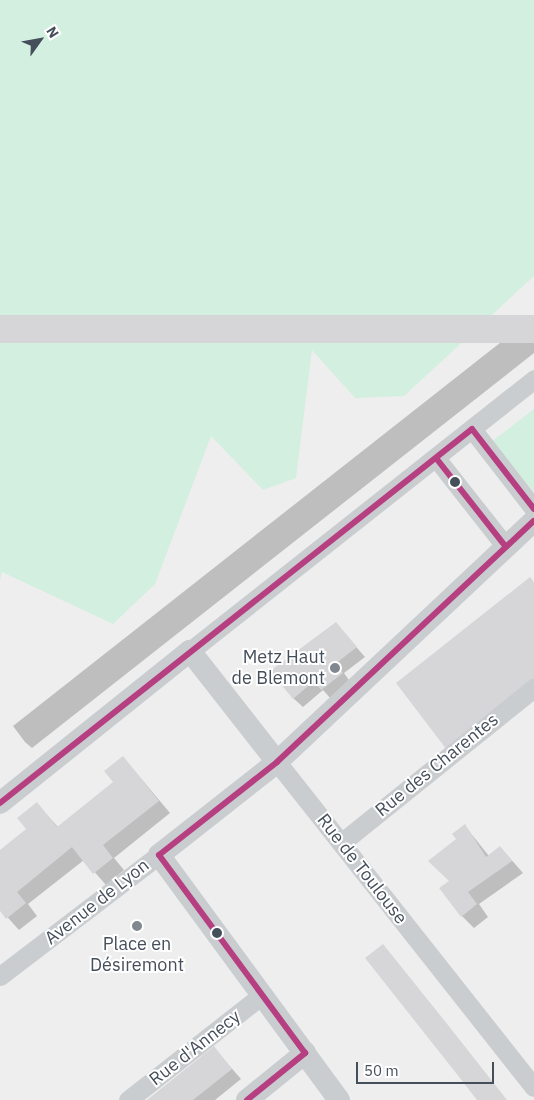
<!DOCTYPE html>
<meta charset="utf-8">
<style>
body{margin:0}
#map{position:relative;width:534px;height:1100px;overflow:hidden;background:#efeeee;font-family:"IBM Plex Sans",sans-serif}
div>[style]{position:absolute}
.green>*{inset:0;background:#d2efe0}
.shadow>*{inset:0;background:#0003}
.building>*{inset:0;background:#d6d6d9;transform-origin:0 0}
.minor>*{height:19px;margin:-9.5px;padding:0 9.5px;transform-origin:9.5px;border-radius:9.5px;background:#cacdcf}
.tertiary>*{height:22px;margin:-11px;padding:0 11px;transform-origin:11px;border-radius:11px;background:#cacdcf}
.bus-1>*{height:6px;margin:-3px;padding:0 3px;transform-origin:3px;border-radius:3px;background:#b63f82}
.dots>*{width:14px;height:14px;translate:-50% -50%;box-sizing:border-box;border:2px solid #fff;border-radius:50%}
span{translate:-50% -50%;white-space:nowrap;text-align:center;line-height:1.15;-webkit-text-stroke:4px #fff;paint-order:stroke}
.poi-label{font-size:18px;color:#454f5b}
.right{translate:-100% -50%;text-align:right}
.street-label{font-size:18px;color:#454f5b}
.north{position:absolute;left:15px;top:15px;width:50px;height:50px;-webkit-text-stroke:4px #fff;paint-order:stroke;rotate:58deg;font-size:14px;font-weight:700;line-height:20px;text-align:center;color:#454f5b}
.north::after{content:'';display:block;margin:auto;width:18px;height:22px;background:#454f5b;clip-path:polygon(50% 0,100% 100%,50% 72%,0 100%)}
.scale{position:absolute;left:356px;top:1062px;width:138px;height:22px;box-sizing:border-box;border:2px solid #454f5b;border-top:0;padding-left:6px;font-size:15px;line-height:18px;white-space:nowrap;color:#454f5b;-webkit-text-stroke:4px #fff;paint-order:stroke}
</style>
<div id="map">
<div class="green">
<i style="clip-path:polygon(0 0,534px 0,534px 276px,404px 396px,355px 398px,312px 350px,296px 478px,263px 490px,211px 436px,155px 584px,113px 624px,2px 572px,0 580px)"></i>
<i style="clip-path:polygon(534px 409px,534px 490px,533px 491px,491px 442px)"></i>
</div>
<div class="shadow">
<i style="clip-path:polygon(534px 316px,534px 353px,32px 748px,25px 742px,13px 726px)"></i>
<i style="clip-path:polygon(336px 624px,365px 657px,344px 673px,351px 683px,331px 699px,323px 690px,303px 707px,293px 698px)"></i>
<i style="clip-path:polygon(123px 757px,170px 813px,114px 858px,124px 870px,106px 885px,84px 860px,28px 904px,37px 916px,19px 930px,0 909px,0 852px,28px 830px,37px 804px,58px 827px,114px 782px)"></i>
<i style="clip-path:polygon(465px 826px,489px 856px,500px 847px,523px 873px,479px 904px,488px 917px,474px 928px,462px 916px,450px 881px)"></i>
<i style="clip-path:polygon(214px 1048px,241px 1079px,215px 1100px,149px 1100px)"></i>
</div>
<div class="building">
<i style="left:534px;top:315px;width:28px;height:665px;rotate:90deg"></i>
<i style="clip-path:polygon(530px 577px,534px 582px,534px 681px,447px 750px,396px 683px)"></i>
<i style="clip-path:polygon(336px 622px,357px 647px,335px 664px,343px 673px,321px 690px,314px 681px,293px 699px,270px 671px)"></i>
<i style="clip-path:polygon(123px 756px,159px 801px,103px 845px,113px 858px,93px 874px,72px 847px,17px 892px,26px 903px,6px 919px,0 911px,0 850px,26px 829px,17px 818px,37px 802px,57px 827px,113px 782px,104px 771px)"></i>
<i style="clip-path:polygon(465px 824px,486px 857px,500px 846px,512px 861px,468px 892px,477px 904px,461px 917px,439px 888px,449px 881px,428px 861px,456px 839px,452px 834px)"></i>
<i style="clip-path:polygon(383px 944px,444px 1020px,507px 1100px,477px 1100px,456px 1073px,365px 958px)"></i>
<i style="clip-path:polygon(214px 1046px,232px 1069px,193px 1100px,147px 1100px)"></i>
</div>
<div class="minor">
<i style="left:472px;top:429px;width:101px;rotate:52.2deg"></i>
<i style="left:436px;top:458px;width:113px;rotate:51.8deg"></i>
<i style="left:190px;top:651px;width:439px;rotate:-38.3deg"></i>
<i style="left:277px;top:762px;width:414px;rotate:51.7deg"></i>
<i style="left:341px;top:843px;width:248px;rotate:-38.8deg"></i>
<i style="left:0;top:976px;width:200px;rotate:-37.3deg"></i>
<i style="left:128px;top:1100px;width:170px;rotate:-38.1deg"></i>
</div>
<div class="tertiary">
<i style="left:0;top:803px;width:243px;rotate:-38.7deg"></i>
<i style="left:190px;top:651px;width:141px;rotate:51.9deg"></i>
<i style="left:247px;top:1100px;width:75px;rotate:-39deg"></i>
<i style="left:339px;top:1100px;width:304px;rotate:-126.3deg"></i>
<i style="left:159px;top:855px;width:150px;rotate:-38.2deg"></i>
<i style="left:277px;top:762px;width:352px;rotate:-43.2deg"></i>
</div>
<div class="bus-1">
<i style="left:436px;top:458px;width:113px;rotate:51.8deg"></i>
<i style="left:0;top:803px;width:602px;rotate:-38.39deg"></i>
<i style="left:472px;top:429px;width:101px;rotate:52.2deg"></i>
<i style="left:159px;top:855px;width:150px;rotate:-38.2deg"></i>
<i style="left:277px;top:762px;width:352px;rotate:-43.2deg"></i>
<i style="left:159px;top:855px;width:246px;rotate:53.6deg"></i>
<i style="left:247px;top:1100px;width:75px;rotate:-39deg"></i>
</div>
<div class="dots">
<i style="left:455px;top:482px;background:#454f5b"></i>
<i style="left:335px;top:668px;background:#80878e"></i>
<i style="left:137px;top:926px;background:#80878e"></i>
<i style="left:217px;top:933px;background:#454f5b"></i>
</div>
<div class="poi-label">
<span class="right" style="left:325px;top:668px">Metz Haut<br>de Blemont</span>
<span style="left:137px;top:955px">Place en<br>Désiremont</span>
</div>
<div class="street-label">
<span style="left:437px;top:765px;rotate:-39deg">Rue des Charentes</span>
<span style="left:362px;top:869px;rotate:52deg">Rue de Toulouse</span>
<span style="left:97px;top:902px;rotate:-38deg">Avenue de Lyon</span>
<span style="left:195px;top:1048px;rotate:-38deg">Rue d'Annecy</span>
</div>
<div class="north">N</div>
<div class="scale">50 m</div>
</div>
